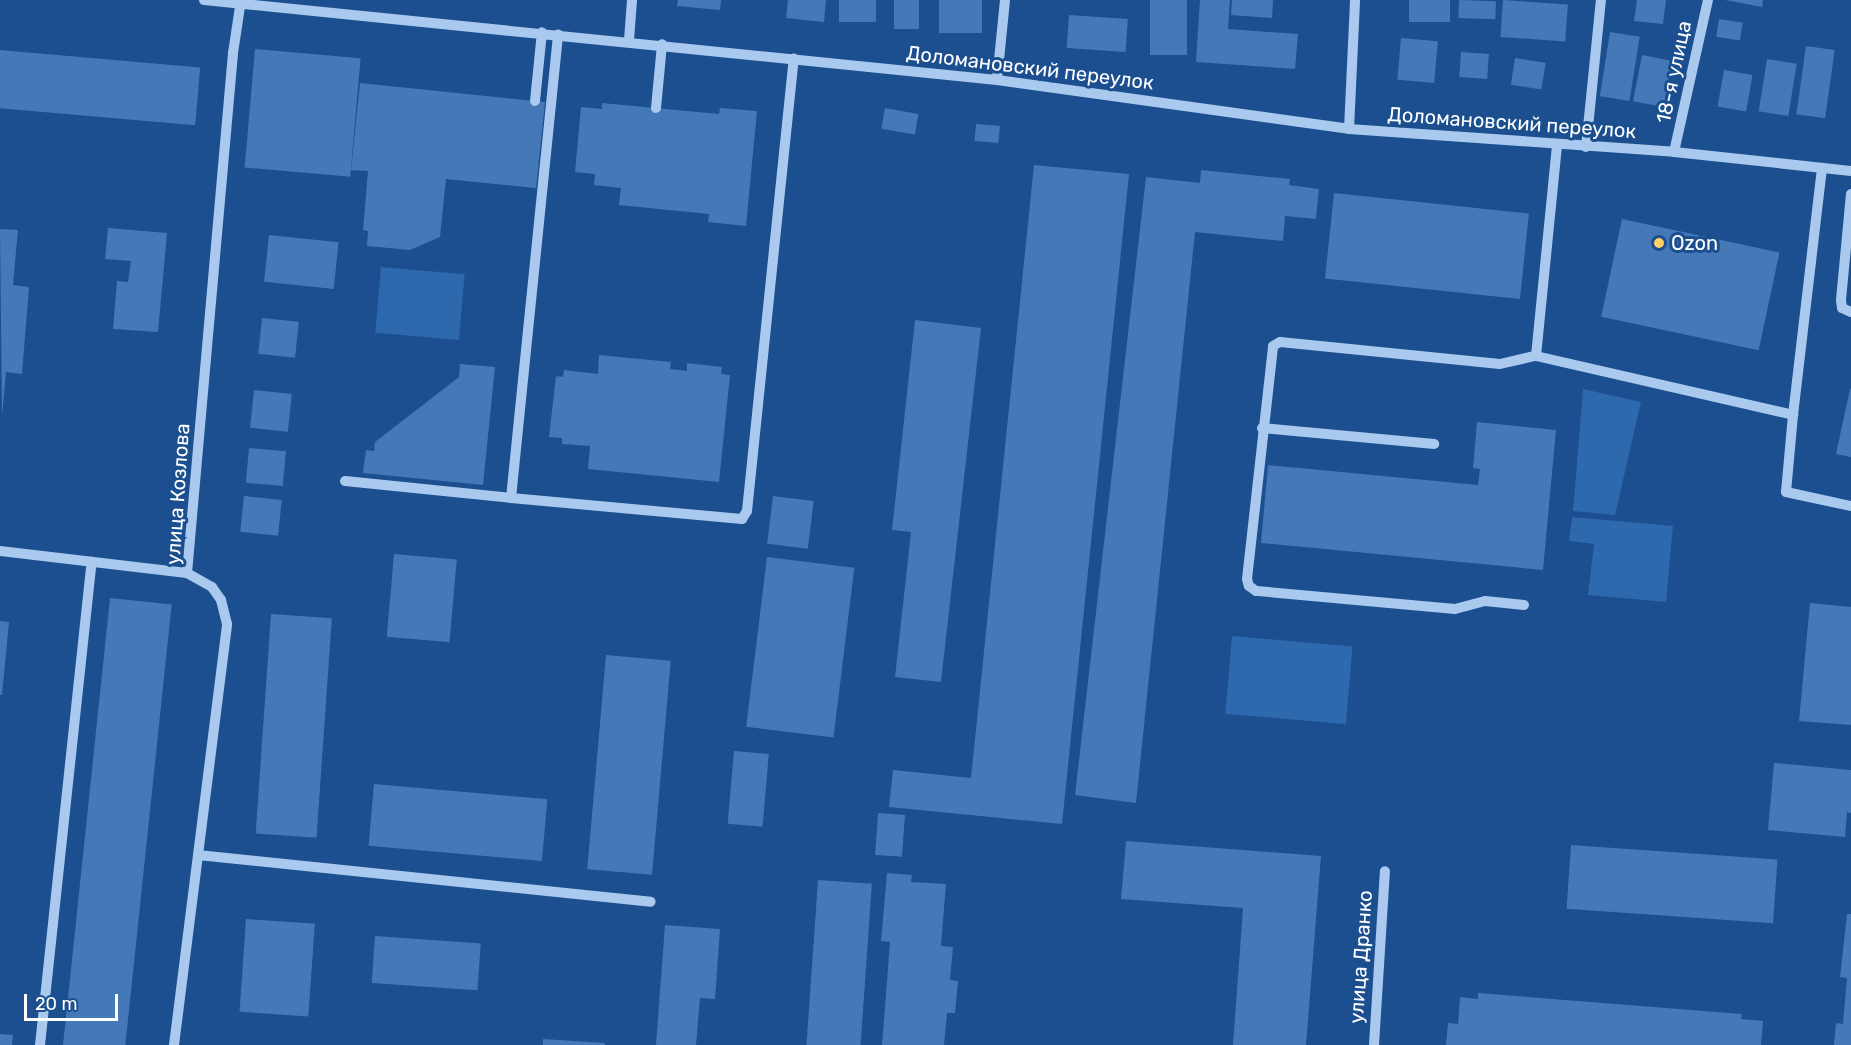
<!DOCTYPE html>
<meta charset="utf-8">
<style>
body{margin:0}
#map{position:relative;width:1851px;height:1045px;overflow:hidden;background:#1b4f8f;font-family:Rubik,sans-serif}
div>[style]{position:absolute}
.green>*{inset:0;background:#2e69ad;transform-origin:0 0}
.building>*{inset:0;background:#4478b7;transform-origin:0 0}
.minor>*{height:10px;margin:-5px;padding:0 5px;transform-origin:5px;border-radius:5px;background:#a9c9ee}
.dots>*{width:16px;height:16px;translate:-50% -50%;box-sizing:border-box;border:3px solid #1b4f8f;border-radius:50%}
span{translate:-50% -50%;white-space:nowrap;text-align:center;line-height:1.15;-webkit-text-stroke:6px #1b4f8f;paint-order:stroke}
.street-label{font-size:20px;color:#fff}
.poi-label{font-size:20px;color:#fff}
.left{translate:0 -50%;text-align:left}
.scale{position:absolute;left:24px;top:994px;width:94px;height:27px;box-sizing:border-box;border:3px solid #fff;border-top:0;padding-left:8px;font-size:18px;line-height:21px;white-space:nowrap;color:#fff;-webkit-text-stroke:4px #1b4f8f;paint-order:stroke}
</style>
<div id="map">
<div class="green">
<i style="left:381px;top:267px;width:84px;height:66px;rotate:5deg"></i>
<i style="clip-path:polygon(1583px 389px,1641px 402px,1615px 515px,1573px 511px)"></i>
<i style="clip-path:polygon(1572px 517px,1673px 526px,1666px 602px,1588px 595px,1594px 544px,1569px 541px)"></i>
<i style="left:1232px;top:636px;width:121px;height:78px;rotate:5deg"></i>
</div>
<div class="building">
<i style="clip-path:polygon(678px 0,721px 0,720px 10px,677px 6px)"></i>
<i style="clip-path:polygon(788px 0,826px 0,824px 22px,786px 18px)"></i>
<i style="left:839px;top:0;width:37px;height:22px"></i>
<i style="left:894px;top:0;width:25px;height:29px"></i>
<i style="left:939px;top:0;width:43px;height:33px"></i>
<i style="left:1150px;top:0;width:37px;height:55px"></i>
<i style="clip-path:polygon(1200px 0,1230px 0,1228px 29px,1298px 34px,1295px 69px,1196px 62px)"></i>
<i style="clip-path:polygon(1232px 0,1273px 0,1272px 18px,1231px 15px)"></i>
<i style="left:1409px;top:0;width:41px;height:22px"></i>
<i style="left:1459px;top:0;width:37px;height:18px;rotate:2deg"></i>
<i style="left:1503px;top:0;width:65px;height:37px;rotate:4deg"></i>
<i style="clip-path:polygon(1637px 0,1666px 0,1663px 24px,1634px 21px)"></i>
<i style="clip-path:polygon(1725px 0,1763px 0,1762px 7px)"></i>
<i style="left:1069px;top:15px;width:59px;height:33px;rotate:4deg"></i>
<i style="left:1719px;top:19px;width:24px;height:18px;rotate:9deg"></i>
<i style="left:1610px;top:32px;width:30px;height:65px;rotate:9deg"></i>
<i style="left:1401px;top:38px;width:37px;height:42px;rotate:5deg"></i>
<i style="left:1806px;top:46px;width:29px;height:69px;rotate:8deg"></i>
<i style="left:255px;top:49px;width:106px;height:119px;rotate:5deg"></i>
<i style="left:0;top:50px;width:201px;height:58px;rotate:5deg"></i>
<i style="left:1461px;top:52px;width:28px;height:25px;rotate:4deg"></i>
<i style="left:1642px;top:55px;width:31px;height:47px;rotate:11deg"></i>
<i style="left:1515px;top:58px;width:31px;height:27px;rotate:9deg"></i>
<i style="left:1767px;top:59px;width:30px;height:53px;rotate:9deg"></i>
<i style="left:1724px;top:70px;width:29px;height:37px;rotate:10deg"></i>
<i style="clip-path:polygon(360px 83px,545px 102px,536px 188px,446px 179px,440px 237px,410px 250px,367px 246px,368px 231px,363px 230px,368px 171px,351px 170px)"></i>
<i style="clip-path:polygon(602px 103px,719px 114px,720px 108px,757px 111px,746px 226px,708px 222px,709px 214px,619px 205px,621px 188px,594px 185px,595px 174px,575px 172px,581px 107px,602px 109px)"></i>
<i style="left:885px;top:108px;width:34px;height:21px;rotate:10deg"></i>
<i style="left:976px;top:124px;width:24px;height:17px;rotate:5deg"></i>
<i style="clip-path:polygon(1034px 165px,1129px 174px,1062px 824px,889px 807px,893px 770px,971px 778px)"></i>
<i style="clip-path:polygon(1201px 170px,1290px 179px,1289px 185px,1319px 189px,1316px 219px,1285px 216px,1283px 241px,1195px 232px,1136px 803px,1075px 795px,1146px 177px,1200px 183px)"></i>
<i style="left:1334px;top:193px;width:196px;height:86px;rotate:6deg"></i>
<i style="left:1622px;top:219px;width:161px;height:100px;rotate:12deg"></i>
<i style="clip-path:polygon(108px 228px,167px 233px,158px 332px,113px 329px,117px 281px,128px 282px,131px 261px,105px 259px)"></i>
<i style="clip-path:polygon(0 229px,18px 230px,13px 285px,29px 287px,22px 374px,6px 372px,2px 417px)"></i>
<i style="left:269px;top:235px;width:70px;height:47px;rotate:6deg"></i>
<i style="left:262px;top:318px;width:37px;height:36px;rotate:6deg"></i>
<i style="clip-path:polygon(915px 320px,981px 328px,941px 682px,895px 677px,911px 532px,892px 530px)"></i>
<i style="clip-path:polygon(599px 355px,671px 362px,670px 369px,687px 371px,687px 363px,722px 367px,721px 374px,730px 375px,719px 482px,588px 469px,590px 446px,562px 444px,562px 438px,549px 437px,556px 376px,563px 377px,564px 370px,598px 374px)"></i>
<i style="clip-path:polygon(460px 364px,495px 367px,483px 485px,363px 473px,366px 450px,374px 451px,375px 442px,459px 377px)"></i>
<i style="clip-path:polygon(1850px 389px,1851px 389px,1851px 457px,1836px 454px)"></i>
<i style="left:254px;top:390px;width:38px;height:38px;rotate:6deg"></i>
<i style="clip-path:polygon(1477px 422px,1556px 430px,1543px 570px,1261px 543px,1268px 465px,1478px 485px,1480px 469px,1473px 468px)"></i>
<i style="left:249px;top:448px;width:37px;height:35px;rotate:5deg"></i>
<i style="left:244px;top:496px;width:38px;height:36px;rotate:6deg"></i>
<i style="left:773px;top:496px;width:41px;height:48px;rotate:7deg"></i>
<i style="left:394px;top:554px;width:63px;height:83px;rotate:5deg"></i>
<i style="left:767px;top:557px;width:88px;height:171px;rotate:7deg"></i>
<i style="left:110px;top:598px;width:62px;height:450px;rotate:6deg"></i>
<i style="clip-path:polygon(1810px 603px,1851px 607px,1851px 725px,1799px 721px)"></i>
<i style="left:271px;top:614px;width:61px;height:220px;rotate:4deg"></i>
<i style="clip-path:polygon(0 621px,9px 622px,2px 695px,0 695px)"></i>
<i style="left:606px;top:655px;width:65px;height:215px;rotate:5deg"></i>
<i style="left:734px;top:751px;width:35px;height:73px;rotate:5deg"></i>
<i style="clip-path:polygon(1774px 763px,1851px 770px,1851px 813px,1847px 812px,1845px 837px,1768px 830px)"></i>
<i style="left:374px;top:784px;width:174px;height:62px;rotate:5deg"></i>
<i style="left:878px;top:813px;width:27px;height:42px;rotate:4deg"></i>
<i style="clip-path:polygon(1126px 841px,1321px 856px,1306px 1045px,1233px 1045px,1243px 908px,1121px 899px)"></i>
<i style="left:1571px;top:845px;width:207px;height:64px;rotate:4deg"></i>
<i style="clip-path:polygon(887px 873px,912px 875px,911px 882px,946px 884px,941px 946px,953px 947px,950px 980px,958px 981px,955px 1013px,947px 1013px,944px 1045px,882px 1045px,890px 942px,881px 941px)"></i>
<i style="left:818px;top:880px;width:54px;height:166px;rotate:4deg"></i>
<i style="clip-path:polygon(1847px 914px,1851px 914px,1851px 1045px,1834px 1045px,1836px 1023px,1843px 1024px,1847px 978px,1840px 977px)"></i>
<i style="left:246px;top:919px;width:69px;height:93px;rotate:4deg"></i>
<i style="clip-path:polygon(665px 925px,720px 929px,715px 999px,700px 998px,696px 1045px,656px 1045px)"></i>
<i style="left:375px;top:936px;width:106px;height:47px;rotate:4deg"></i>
<i style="clip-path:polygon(1478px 993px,1742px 1014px,1741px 1019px,1763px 1021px,1761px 1045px,1446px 1045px,1448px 1023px,1458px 1024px,1460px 997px,1478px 999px)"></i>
<i style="clip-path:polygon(0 1034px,13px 1035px,12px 1045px,0 1045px)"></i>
<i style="clip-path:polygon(543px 1039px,605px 1043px,605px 1045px,543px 1045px)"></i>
</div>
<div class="minor">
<i style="left:204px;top:0;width:797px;rotate:5.76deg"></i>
<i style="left:997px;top:80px;width:355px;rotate:7.9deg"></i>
<i style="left:1349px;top:129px;width:326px;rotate:4deg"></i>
<i style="left:1674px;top:152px;width:178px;rotate:6.1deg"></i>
<i style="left:629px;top:40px;width:40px;rotate:-85.7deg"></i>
<i style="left:997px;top:80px;width:80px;rotate:-84.3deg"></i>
<i style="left:535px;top:101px;width:69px;rotate:-84.2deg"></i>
<i style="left:656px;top:108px;width:64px;rotate:-84.6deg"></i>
<i style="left:1349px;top:129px;width:129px;rotate:-87.3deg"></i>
<i style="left:1586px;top:147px;width:148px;rotate:-84.2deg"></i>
<i style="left:1674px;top:152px;width:156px;rotate:-77.4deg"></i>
<i style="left:1851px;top:194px;width:106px;rotate:95.4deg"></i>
<i style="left:1841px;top:300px;width:8px;rotate:83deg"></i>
<i style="left:1842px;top:308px;width:10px;rotate:24deg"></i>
<i style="left:1536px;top:356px;width:264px;rotate:12.9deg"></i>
<i style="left:1793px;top:415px;width:77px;rotate:95.2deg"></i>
<i style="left:1786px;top:492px;width:66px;rotate:12.2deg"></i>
<i style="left:1793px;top:415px;width:249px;rotate:-83.3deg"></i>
<i style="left:1262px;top:428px;width:173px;rotate:5.3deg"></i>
<i style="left:345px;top:481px;width:167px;rotate:5.8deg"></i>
<i style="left:511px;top:498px;width:466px;rotate:-84.2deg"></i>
<i style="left:511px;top:498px;width:232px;rotate:5.2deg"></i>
<i style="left:742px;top:519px;width:9px;rotate:-58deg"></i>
<i style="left:747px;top:511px;width:455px;rotate:-84.1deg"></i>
<i style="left:0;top:551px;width:188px;rotate:6.7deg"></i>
<i style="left:1524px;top:605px;width:39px;rotate:-174deg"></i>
<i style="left:1485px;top:601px;width:31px;rotate:165deg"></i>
<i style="left:1455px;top:609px;width:200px;rotate:-174.8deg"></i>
<i style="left:1256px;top:591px;width:9px;rotate:-144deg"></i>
<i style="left:1249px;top:586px;width:7px;rotate:-106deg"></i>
<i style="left:1247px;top:579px;width:234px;rotate:-83.6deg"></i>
<i style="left:1273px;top:346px;width:8px;rotate:-30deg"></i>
<i style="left:1280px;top:342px;width:221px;rotate:5.7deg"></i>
<i style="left:1500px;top:364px;width:37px;rotate:-13deg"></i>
<i style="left:1536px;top:356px;width:212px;rotate:-84.3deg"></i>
<i style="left:198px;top:855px;width:455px;rotate:5.9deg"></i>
<i style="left:40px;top:1045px;width:486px;rotate:-83.9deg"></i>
<i style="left:174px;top:1045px;width:424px;rotate:-82.8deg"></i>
<i style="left:227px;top:624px;width:25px;rotate:-104deg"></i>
<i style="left:221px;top:600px;width:16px;rotate:-125deg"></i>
<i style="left:212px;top:587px;width:29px;rotate:-151deg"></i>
<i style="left:187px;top:573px;width:522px;rotate:-84.94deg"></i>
<i style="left:233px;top:53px;width:54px;rotate:-81.4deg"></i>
<i style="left:1374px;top:1045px;width:174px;rotate:-86.4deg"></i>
</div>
<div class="dots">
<i style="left:1659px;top:243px;background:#ffd166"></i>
</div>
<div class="street-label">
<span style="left:1030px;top:68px;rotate:7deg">Доломановский переулок</span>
<span style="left:1674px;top:72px;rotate:-78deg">18-я улица</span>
<span style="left:1512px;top:123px;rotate:4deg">Доломановский переулок</span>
<span style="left:178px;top:494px;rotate:-86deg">улица Козлова</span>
<span style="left:1361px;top:957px;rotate:-86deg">улица Дранко</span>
</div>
<div class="poi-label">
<span class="left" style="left:1671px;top:243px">Ozon</span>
</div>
<div class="scale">20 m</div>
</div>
